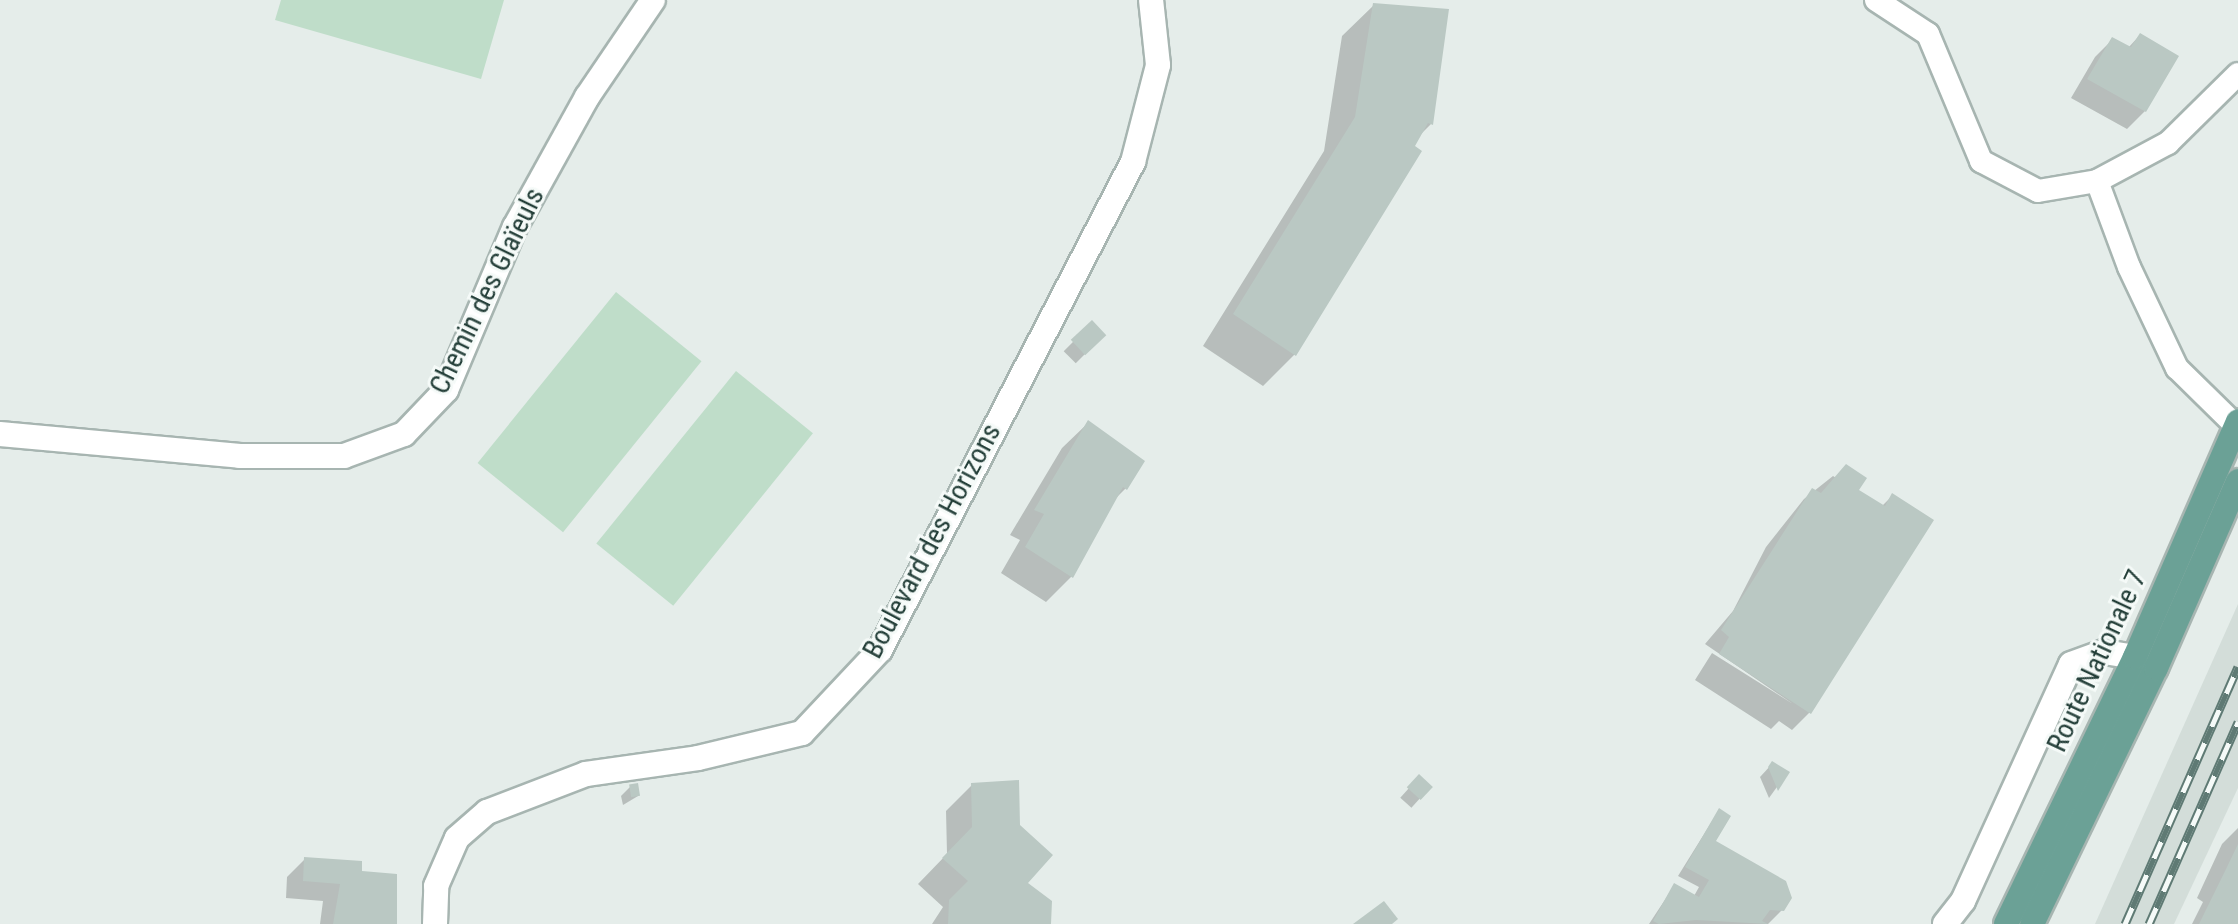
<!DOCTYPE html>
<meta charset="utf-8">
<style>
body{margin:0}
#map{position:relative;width:2238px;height:924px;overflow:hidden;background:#e5edea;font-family:"Roboto Condensed",sans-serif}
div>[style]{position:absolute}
.built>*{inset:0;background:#d3ddd9}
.green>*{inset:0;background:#bfddc9;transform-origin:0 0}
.shadow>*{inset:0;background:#0003;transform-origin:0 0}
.building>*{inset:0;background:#bac8c3;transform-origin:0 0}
.roads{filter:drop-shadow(2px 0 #a7b5b1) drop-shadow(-2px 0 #a7b5b1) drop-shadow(0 2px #a7b5b1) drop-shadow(0 -2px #a7b5b1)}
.lane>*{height:22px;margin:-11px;padding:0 11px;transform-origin:11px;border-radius:11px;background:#fff}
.street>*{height:24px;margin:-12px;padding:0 12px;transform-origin:12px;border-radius:12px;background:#fff}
.primary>*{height:24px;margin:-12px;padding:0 12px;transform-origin:12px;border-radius:12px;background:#6ba196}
.rail>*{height:9px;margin-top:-4.5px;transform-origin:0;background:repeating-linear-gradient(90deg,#f5faf8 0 18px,#5f7a74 0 36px);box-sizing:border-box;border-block:2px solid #5f7a74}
span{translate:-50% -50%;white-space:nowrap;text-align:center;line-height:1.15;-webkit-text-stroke:6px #f5faf8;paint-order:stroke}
.street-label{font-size:28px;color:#243f39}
</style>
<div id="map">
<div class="built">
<i style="clip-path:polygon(2238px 604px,2238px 788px,2174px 924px,2095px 924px)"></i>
</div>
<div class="green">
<i style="clip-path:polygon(281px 0,504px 0,481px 79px,275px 20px)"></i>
<i style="left:616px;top:292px;width:110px;height:220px;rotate:39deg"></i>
<i style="left:736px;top:371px;width:99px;height:222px;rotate:39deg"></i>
</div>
<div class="shadow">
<i style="clip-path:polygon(1374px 5px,1447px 10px,1431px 124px,1417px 138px,1295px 354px,1263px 386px,1203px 346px,1324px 151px,1342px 36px)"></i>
<i style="clip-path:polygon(2140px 35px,2145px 111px,2127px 129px,2071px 98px,2095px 57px,2113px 39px,2128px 48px)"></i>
<i style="left:1092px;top:323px;width:17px;height:40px;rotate:45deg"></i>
<i style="clip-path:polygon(1088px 423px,1126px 488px,1113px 501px,1071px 577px,1046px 602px,1001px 573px,1020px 540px,1010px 535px,1062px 448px)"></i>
<i style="clip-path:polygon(1833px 476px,1882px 506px,1892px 496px,1810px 712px,1792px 730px,1779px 721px,1771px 729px,1695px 680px,1712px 653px,1793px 704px,1705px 644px,1733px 611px,1766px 547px,1804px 499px)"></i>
<i style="clip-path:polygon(1772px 764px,1787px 773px,1769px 798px,1760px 777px)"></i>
<i style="left:1419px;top:777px;width:15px;height:28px;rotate:42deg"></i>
<i style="clip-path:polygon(972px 785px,1018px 825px,1026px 883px,1049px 924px,932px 924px,943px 907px,918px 884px,947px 854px,946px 811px)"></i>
<i style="clip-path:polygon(630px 787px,638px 796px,623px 805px,621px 796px)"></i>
<i style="clip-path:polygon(1719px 810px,1713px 842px,1782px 910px,1768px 924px,1649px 924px,1674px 886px,1694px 896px,1699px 887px,1678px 876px)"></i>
<i style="clip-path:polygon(2238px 828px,2238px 924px,2192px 924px,2203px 902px,2197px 898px,2222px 844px)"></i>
<i style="clip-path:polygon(305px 859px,360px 872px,394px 924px,320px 924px,323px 901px,286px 898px,287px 877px)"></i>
</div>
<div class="building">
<i style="clip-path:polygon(1373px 3px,1449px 9px,1433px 125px,1428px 123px,1415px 146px,1422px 151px,1296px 356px,1233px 314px,1355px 117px)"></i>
<i style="clip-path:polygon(2140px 33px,2179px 56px,2146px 112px,2087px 79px,2112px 37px,2131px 47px)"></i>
<i style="left:1092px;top:320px;width:21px;height:29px;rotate:47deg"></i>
<i style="clip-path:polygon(1088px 420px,1145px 461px,1127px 490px,1123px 487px,1073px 578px,1025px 547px,1044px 514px,1034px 510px)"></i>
<i style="clip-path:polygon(1846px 464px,1867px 478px,1859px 490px,1885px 506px,1892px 493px,1934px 520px,1811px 714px,1719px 654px,1729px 637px,1721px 630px,1812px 488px,1821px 493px)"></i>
<i style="clip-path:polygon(1772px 761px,1790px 772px,1778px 791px,1768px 767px)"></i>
<i style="left:1419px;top:774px;width:19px;height:18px;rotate:43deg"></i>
<i style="clip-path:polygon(1019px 780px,1020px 825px,1053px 855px,1028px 883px,1052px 901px,1051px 924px,948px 924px,949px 900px,968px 881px,942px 858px,972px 827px,971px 783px)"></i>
<i style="left:638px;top:783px;width:13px;height:9px;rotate:81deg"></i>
<i style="clip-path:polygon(1719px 808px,1731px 816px,1716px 841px,1786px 881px,1792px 898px,1784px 911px,1770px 910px,1762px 921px,1768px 924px,1696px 920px,1659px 924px,1653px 921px,1674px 883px,1699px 897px,1709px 880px,1685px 867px)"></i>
<i style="clip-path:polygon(2238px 844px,2238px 924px,2199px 924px,2227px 867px)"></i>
<i style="clip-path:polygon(304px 857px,362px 861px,362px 871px,397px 874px,397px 924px,333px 924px,340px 884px,303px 881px)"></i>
<i style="clip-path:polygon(1384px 901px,1398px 919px,1392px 924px,1353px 924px)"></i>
</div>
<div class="roads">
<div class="lane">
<i style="left:1876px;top:0;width:62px;rotate:33.2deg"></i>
<i style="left:1928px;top:34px;width:138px;rotate:67.3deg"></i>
<i style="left:1981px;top:161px;width:64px;rotate:27.8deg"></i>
<i style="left:2038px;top:191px;width:60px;rotate:-9.6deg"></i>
<i style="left:2097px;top:181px;width:81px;rotate:-28.2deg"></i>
<i style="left:2168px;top:143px;width:98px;rotate:-44.6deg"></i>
<i style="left:2097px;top:181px;width:92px;rotate:69.6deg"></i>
<i style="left:2129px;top:267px;width:112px;rotate:64.6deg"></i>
<i style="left:2177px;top:368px;width:83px;rotate:44.5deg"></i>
</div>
<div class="street">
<i style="left:0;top:434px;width:241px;rotate:5.2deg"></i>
<i style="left:240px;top:456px;width:104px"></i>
<i style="left:344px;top:456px;width:64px;rotate:-20.1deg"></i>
<i style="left:404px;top:434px;width:61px;rotate:-46.3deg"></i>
<i style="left:446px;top:390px;width:177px;rotate:-67.1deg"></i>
<i style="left:515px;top:227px;width:149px;rotate:-61deg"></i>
<i style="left:587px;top:97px;width:117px;rotate:-55.8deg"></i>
<i style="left:435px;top:924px;width:38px;rotate:-88deg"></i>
<i style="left:436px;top:886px;width:52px;rotate:-66.4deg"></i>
<i style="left:457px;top:838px;width:40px;rotate:-41deg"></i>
<i style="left:487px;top:812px;width:106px;rotate:-21deg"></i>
<i style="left:586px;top:774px;width:113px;rotate:-8.1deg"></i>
<i style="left:698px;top:758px;width:107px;rotate:-13.5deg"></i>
<i style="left:802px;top:733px;width:114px;rotate:-46.8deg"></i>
<i style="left:880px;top:650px;width:550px;rotate:-62.6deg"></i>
<i style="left:1133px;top:162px;width:100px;rotate:-75.5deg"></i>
<i style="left:1158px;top:65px;width:65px;rotate:-96.1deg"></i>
<i style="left:1945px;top:924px;width:29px;rotate:-52deg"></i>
<i style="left:1963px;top:901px;width:260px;rotate:-65.5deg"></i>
<i style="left:2071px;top:664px;width:35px;rotate:-20deg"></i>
<i style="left:2104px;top:652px;width:31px;rotate:9deg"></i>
</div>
<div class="primary">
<i style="left:2006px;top:924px;width:297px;rotate:-64.2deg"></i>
<i style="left:2135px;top:657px;width:257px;rotate:-66.4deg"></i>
<i style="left:2032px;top:924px;width:284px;rotate:-64.2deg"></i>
<i style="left:2156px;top:668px;width:204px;rotate:-66.3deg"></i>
</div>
</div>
<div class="rail">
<i style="left:2125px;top:924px;width:281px;rotate:-66.3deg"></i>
<i style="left:2149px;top:924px;width:221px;rotate:-66.2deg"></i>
</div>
<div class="street-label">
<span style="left:487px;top:291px;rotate:-64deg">Chemin des Glaïeuls</span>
<span style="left:932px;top:541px;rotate:-62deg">Boulevard des Horizons</span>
<span style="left:2097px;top:661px;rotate:-65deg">Route Nationale 7</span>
</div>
</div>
